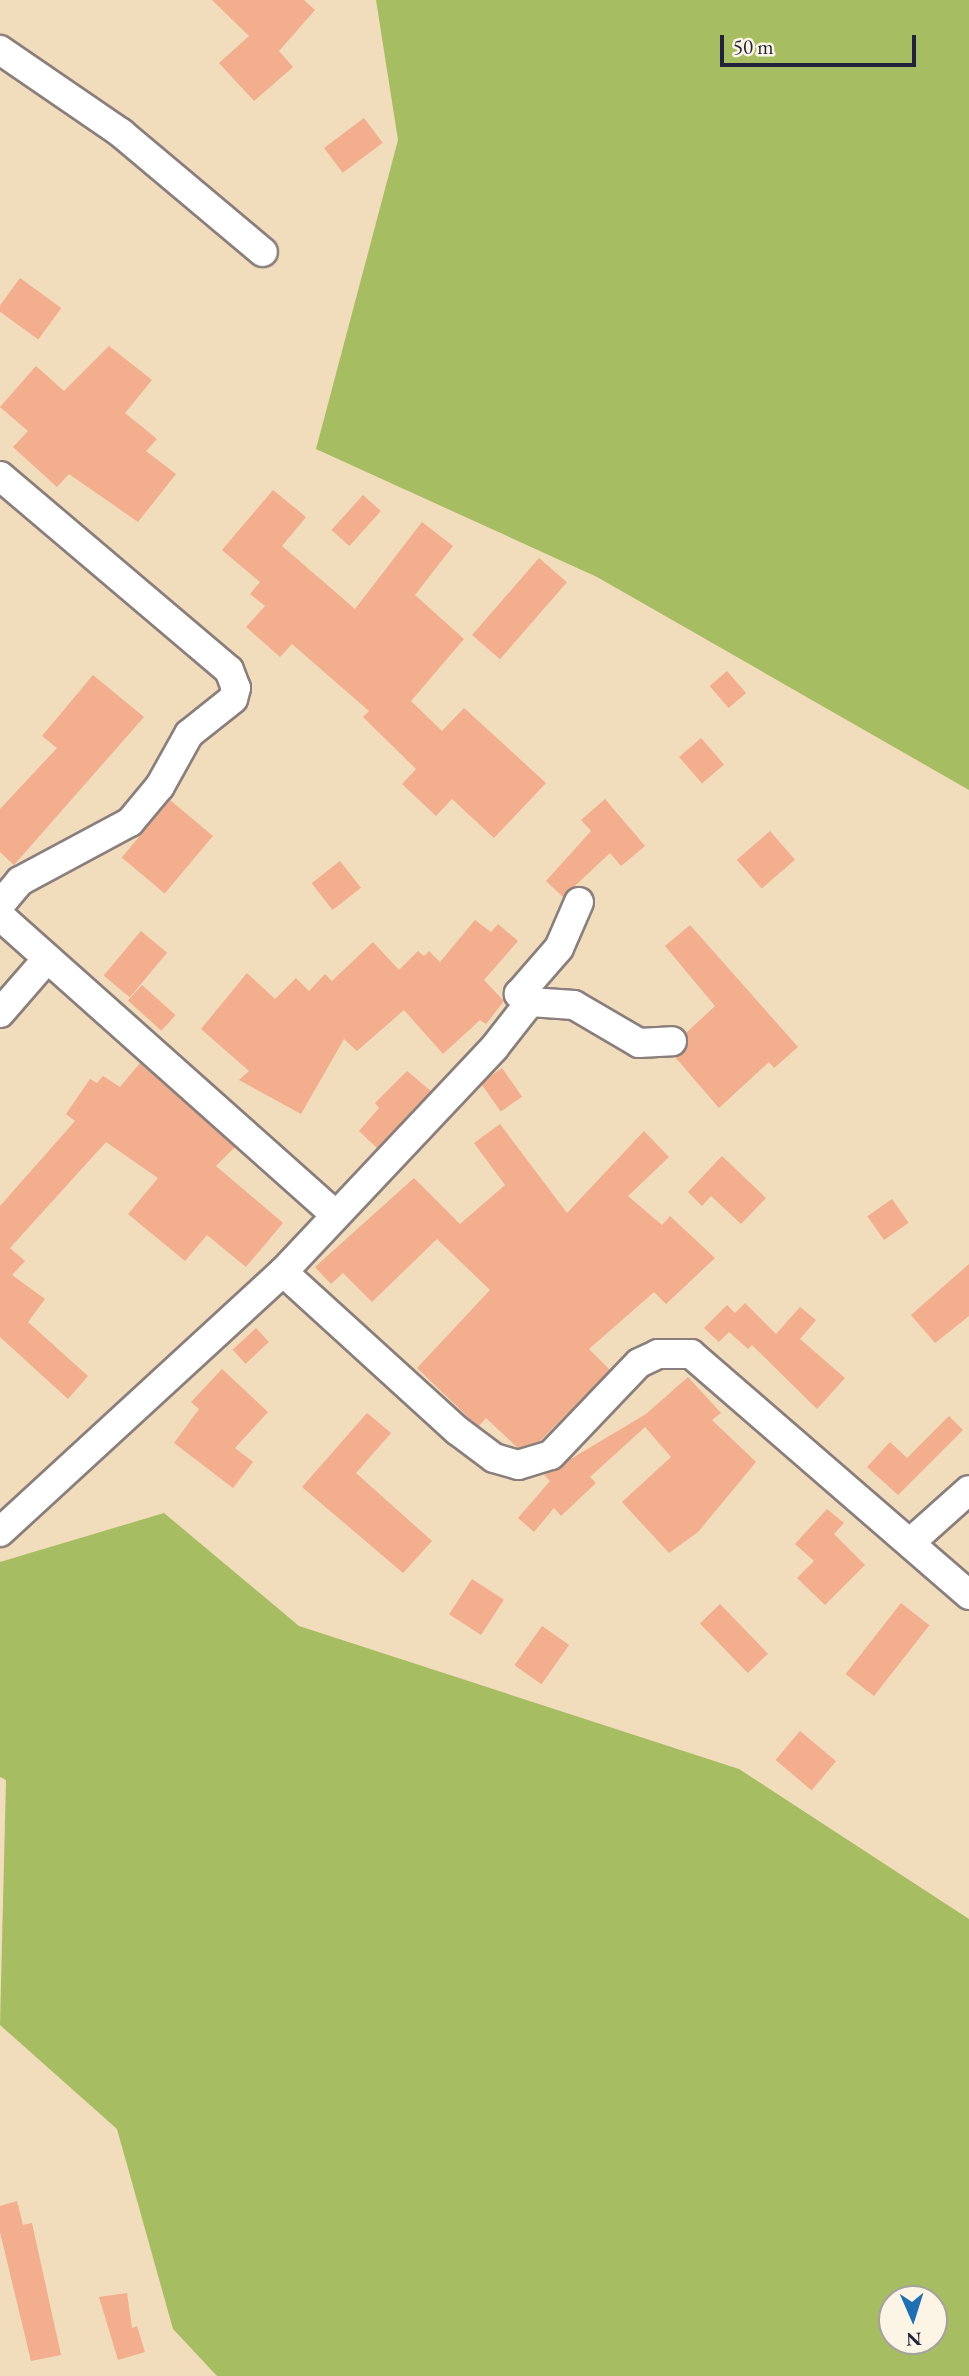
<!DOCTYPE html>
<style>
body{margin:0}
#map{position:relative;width:969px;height:2376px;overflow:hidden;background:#f1dcbc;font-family:"EB Garamond",serif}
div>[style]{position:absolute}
.green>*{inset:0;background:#a7bd62}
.building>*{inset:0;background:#f2ae8d;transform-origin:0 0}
.roads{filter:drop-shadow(2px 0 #8a7f7c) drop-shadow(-2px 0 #8a7f7c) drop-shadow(0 2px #8a7f7c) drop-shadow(0 -2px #8a7f7c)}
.minor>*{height:28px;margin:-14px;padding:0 14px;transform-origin:14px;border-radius:14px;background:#fff}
span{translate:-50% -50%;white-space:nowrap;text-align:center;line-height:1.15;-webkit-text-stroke:7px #fcf5e5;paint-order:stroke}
.north{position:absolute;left:878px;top:2285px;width:70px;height:70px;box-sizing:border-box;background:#fcf5e5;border:2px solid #a5a1a1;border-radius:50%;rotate:177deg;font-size:19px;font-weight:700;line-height:28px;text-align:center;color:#22223b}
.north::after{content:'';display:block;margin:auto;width:24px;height:32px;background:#1f6fb2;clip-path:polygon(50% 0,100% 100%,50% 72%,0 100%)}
.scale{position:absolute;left:720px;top:35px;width:196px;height:32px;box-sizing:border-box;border:4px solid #22223b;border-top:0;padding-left:9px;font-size:21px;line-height:24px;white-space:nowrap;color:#22223b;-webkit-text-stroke:5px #fcf5e5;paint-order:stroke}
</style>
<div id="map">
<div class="green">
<i style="clip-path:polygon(376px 0,969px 0,969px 790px,597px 577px,316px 449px,398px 140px)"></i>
<i style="clip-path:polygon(evenodd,164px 1513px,299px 1626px,739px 1769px,969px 1919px,969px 2376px,217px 2376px,173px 2329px,117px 2129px,0 2025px,6px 1780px,0 1777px,0 1562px,164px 1513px,934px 2299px,934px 2341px,892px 2341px,892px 2299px,934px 2299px)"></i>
</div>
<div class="building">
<i style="clip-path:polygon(212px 0,304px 0,315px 10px,279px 51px,293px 67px,254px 101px,219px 63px,249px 36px)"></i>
<i style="left:364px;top:118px;width:31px;height:50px;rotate:53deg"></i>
<i style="left:20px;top:278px;width:51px;height:39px;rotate:36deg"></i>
<i style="clip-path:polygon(109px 346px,152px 380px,125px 413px,157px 439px,146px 451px,176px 474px,138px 522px,69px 474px,57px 487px,13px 447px,28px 431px,0 407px,36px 366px,64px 391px)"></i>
<i style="clip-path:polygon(273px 490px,306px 517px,282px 546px,355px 609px,422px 522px,453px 546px,415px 595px,464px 639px,411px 701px,442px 731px,464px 708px,546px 783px,494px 838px,452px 799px,436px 816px,402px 784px,416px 769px,363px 717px,369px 711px,292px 644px,280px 657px,246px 627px,265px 606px,250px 594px,260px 582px,222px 550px)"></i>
<i style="left:363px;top:495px;width:24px;height:47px;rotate:42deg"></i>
<i style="left:539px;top:558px;width:37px;height:102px;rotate:41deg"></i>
<i style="left:727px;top:671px;width:29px;height:23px;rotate:49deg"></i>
<i style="clip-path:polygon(93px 675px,144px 717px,14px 865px,0 852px,0 809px,57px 748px,42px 736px)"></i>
<i style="left:701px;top:738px;width:35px;height:29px;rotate:49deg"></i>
<i style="clip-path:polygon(605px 799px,645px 846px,621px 866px,610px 853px,563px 897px,546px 881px,591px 831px,581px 820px)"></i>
<i style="left:170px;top:800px;width:56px;height:75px;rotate:40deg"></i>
<i style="left:770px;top:831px;width:38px;height:44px;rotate:49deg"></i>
<i style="left:340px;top:861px;width:34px;height:36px;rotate:52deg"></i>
<i style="clip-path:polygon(475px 920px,491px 932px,498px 924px,518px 941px,484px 980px,504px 1001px,486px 1024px,480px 1020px,443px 1054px,404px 1010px,357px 1051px,344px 1039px,301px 1114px,239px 1080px,249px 1071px,201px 1029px,247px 973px,275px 999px,296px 978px,309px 991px,325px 974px,332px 981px,373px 942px,399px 970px,418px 951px,424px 956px,429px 951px,440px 962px)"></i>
<i style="clip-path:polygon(690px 925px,798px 1047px,774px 1068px,769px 1062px,719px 1108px,675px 1057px,687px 1048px,686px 1033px,715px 1006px,665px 946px)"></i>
<i style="left:141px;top:931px;width:34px;height:58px;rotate:40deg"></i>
<i style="left:142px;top:985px;width:45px;height:21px;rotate:42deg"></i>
<i style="clip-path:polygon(140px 1063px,235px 1147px,216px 1166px,283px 1223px,246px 1267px,207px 1235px,185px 1261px,128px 1214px,158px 1178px,106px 1142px,10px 1248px,25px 1261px,12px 1275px,45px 1299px,28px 1322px,88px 1376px,68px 1399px,0 1337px,0 1206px,75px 1121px,66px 1114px,90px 1079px,97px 1083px,103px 1076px,120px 1087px)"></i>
<i style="left:502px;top:1068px;width:35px;height:26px;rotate:55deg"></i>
<i style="clip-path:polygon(407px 1071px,431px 1091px,377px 1148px,359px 1131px,379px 1108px,375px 1103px)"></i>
<i style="clip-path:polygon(500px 1124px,567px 1213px,644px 1131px,669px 1157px,628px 1196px,662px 1225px,670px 1216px,715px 1258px,666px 1304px,654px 1292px,589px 1349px,610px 1370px,540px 1441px,518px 1448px,486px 1418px,479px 1426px,469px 1418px,417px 1368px,490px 1290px,437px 1239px,372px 1302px,343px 1273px,331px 1284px,315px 1267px,414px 1178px,460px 1224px,505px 1185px,474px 1143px)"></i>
<i style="clip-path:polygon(722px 1156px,766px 1198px,741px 1224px,711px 1196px,702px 1206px,688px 1192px)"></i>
<i style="left:892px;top:1199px;width:29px;height:30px;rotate:55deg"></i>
<i style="clip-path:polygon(969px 1264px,969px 1316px,935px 1343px,911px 1315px)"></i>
<i style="clip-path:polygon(745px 1303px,776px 1334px,800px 1307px,816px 1320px,800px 1339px,845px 1378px,817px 1409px,752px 1345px,748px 1349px,729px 1332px,719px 1342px,704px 1328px,727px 1305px,735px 1313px)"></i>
<i style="left:256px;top:1328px;width:19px;height:32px;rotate:47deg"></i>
<i style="clip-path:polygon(222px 1369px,268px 1412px,235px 1448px,253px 1462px,233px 1488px,174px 1443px,199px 1409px,191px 1402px)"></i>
<i style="clip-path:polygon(688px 1377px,721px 1413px,712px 1420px,756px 1462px,698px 1532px,669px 1553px,622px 1502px,671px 1457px,645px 1427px,590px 1477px,596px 1483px,561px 1516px,554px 1508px,534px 1532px,518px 1518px,550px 1481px,544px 1475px,646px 1414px)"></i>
<i style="clip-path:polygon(367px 1413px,391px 1433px,356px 1473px,432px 1541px,403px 1573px,302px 1487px)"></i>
<i style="clip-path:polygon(949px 1416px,963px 1430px,898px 1495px,867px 1467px,890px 1442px,907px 1458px)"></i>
<i style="clip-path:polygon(827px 1509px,844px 1523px,834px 1534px,865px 1565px,825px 1605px,797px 1578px,814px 1561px,795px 1544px)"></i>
<i style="left:472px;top:1579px;width:38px;height:42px;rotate:33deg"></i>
<i style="left:901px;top:1603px;width:36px;height:90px;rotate:38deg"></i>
<i style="left:720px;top:1604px;width:69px;height:28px;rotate:46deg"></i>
<i style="left:542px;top:1626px;width:33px;height:48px;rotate:35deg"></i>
<i style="left:800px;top:1731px;width:47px;height:38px;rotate:40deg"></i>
<i style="clip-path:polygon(17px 2201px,23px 2225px,32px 2223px,61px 2355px,31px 2361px,0 2232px,0 2206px)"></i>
<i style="clip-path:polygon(127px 2293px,132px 2328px,137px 2326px,145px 2352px,118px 2360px,99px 2297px)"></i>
</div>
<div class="roads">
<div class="minor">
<i style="left:0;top:50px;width:147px;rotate:34.4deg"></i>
<i style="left:121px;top:133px;width:185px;rotate:40deg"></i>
<i style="left:0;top:476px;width:300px;rotate:40.3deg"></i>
<i style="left:229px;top:670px;width:19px;rotate:69deg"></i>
<i style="left:236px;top:688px;width:11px;rotate:105deg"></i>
<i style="left:233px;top:699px;width:56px;rotate:141.5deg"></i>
<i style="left:189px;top:734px;width:60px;rotate:119.1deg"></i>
<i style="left:160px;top:786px;width:47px;rotate:129.8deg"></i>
<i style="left:130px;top:822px;width:125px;rotate:151.8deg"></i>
<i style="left:20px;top:881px;width:31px;rotate:130deg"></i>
<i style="left:0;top:916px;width:448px;rotate:41.7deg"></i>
<i style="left:530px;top:1002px;width:14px;rotate:-144deg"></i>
<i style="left:519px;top:994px;width:61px;rotate:-49deg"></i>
<i style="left:559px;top:948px;width:50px;rotate:-66.5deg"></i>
<i style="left:0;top:1013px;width:72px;rotate:-49deg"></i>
<i style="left:283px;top:1272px;width:236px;rotate:42.3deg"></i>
<i style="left:458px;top:1431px;width:45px;rotate:36.9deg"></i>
<i style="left:494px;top:1458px;width:25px;rotate:16deg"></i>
<i style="left:518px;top:1465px;width:34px;rotate:-17deg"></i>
<i style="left:551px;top:1455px;width:127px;rotate:-46.3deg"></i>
<i style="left:639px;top:1363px;width:21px;rotate:-25deg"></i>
<i style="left:658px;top:1354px;width:33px"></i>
<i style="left:691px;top:1354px;width:368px;rotate:40.9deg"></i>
<i style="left:0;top:1532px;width:384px;rotate:-42.6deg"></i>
<i style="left:283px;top:1272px;width:308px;rotate:-46.7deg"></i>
<i style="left:494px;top:1048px;width:58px;rotate:-52deg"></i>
<i style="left:530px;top:1002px;width:44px;rotate:3.9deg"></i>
<i style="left:574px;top:1005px;width:75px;rotate:30.3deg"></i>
<i style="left:639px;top:1043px;width:33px;rotate:-3deg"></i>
<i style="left:912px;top:1541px;width:76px;rotate:-41.8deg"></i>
</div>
</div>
<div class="north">N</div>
<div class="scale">50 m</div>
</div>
